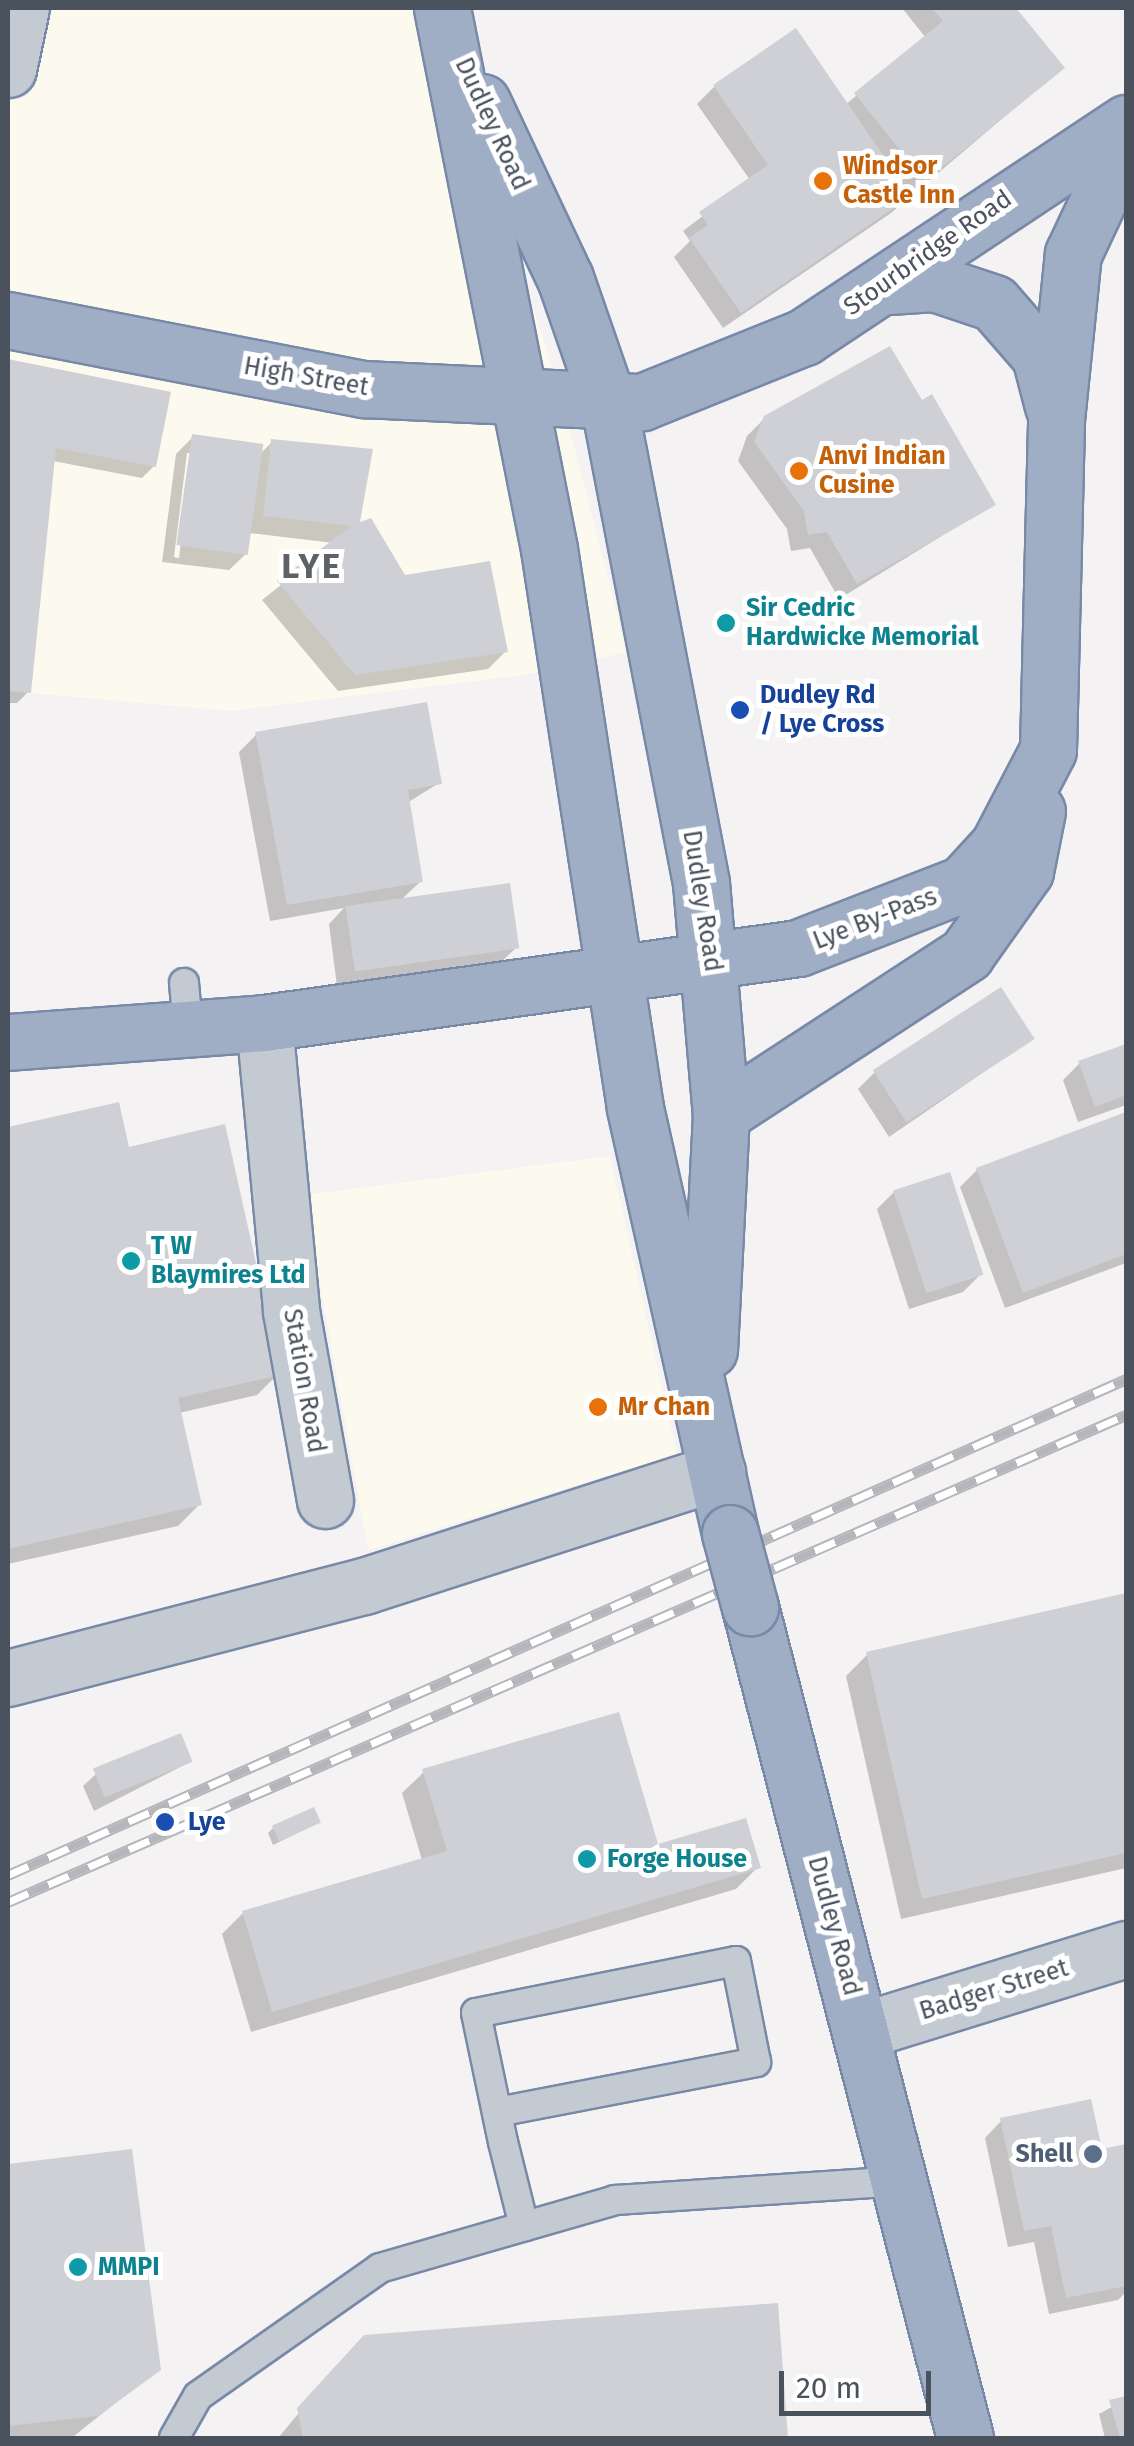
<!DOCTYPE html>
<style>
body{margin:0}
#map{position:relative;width:1134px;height:2446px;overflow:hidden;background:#f4f2f2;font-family:"Fira Sans",sans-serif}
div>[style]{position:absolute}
.commercial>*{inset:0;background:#fcf9ee}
.shadow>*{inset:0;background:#0003}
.building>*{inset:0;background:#cfd0d5;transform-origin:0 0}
.roads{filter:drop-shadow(2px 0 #7889a8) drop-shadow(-2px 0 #7889a8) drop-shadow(0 2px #7889a8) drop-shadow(0 -2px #7889a8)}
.service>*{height:28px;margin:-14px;padding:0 14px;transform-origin:14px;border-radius:14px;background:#c3cad2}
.minor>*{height:55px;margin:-27.5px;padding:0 27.5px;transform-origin:27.5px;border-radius:27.5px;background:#c3cad2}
.trunk>*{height:55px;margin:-27.5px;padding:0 27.5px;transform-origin:27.5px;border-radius:27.5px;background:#a0aec5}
.rail>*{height:11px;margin-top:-5.5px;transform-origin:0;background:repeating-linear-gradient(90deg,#fff 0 22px,#b4b6bb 0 44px);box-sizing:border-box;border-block:2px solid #b4b6bb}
.bridges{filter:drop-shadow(2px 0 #7889a8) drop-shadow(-2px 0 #7889a8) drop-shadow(0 2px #7889a8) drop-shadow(0 -2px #7889a8)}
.trunk-bridge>*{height:55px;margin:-27.5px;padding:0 27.5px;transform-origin:27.5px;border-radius:27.5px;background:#a0aec5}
.dots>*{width:28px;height:28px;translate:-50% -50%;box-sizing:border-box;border:5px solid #fff;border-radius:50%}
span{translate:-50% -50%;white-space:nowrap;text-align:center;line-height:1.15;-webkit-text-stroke:10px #fff;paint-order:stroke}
.street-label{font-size:25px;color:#4a525e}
.food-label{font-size:25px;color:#c56008;font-weight:700}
.left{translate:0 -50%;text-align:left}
.culture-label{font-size:25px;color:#0d838f;font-weight:700}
.transit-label{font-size:25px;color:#164399;font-weight:700}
.service-label{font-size:25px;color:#4e5e75;font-weight:700}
.right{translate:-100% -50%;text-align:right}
.district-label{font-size:35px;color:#5e6166;font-weight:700;letter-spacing:2.5px}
.frame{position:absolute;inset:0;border:10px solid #4a525e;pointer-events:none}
.scale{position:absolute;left:779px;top:2371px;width:152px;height:45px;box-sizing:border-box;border:5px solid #4a525e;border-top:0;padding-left:12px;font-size:30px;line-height:35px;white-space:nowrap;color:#4a525e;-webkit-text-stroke:8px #fff;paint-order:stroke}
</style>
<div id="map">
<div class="commercial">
<i style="clip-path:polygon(8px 8px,442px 8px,563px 403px,627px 652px,525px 675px,230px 711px,8px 691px)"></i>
<i style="clip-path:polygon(610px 1156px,677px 1454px,368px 1550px,304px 1195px)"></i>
</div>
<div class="shadow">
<i style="clip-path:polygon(902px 8px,1013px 8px,1062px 68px,891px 213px,723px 328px,674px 257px,690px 241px,683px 231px,750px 180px,697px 104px,714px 87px,845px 105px,926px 38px)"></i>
<i style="clip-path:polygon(8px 361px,168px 394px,154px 466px,142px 478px,53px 461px,29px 691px,17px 703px,8px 703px)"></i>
<i style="clip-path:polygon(921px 403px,992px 505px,839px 599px,810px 548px,791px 551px,787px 529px,738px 461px,747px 436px,765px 418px)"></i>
<i style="clip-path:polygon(evenodd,193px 437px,259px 455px,272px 442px,404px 578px,505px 652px,488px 669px,338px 691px,262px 600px,334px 543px,249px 533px,247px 553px,229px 570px,162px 562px,176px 454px,193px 437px,187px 453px,192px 453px,179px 558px,174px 557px,187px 453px)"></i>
<i style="clip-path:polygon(256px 735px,439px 783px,407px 803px,421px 881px,402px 899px,517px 947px,499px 964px,337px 986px,329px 924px,344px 908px,270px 921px,239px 752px)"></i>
<i style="clip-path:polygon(1032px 1039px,889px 1137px,858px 1089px,875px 1072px)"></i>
<i style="clip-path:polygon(1126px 1047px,1126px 1105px,1078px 1122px,1063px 1080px,1080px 1063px)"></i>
<i style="clip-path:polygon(117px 1105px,127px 1150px,278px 1374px,257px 1395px,179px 1413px,199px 1505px,178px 1526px,8px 1564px,8px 1130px)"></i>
<i style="clip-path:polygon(1126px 1114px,1126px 1263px,1005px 1308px,960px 1187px,977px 1170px)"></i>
<i style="clip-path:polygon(894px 1192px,980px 1275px,963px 1292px,909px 1309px,877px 1209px)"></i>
<i style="clip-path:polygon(1126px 1596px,1126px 1868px,901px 1919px,846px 1676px,867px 1655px)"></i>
<i style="clip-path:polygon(190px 1762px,94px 1811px,83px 1786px,95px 1775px)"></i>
<i style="clip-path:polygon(424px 1772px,656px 1847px,758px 1867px,736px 1889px,251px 2032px,222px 1934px,243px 1913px,422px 1860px,402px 1793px)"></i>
<i style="clip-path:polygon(318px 1823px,273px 1845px,268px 1833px,274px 1827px)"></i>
<i style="clip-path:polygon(1002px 2120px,1100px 2152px,1126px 2147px,1126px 2292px,1118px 2300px,1049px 2314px,1034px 2242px,1008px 2247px,985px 2138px)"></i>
<i style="clip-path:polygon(130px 2152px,158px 2369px,74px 2436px,8px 2438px,8px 2166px)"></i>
<i style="clip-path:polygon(776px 2306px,785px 2438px,278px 2438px,343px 2360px)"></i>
<i style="clip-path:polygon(1126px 2399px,1126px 2438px,1105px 2438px,1099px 2414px)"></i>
</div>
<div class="building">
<i style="clip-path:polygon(932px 8px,1016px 8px,1065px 68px,925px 181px,854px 93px,943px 21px)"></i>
<i style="clip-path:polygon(796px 28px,911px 196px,741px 313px,689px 238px,708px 225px,699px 212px,768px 165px,713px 85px)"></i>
<i style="clip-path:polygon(890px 346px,922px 400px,932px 394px,996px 505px,857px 584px,827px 532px,808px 535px,804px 511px,754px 442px,764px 416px)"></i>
<i style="clip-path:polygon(8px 359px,171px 392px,156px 467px,56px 448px,31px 693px,8px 691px)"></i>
<i style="left:192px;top:434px;width:72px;height:112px;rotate:8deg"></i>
<i style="clip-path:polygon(271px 439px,373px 449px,360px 522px,371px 518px,405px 575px,490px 561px,508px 652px,355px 675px,277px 581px,352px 526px,263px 516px)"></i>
<i style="clip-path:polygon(427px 702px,442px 784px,408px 790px,423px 882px,287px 905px,255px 732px)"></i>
<i style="left:510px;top:883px;width:66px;height:166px;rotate:82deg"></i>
<i style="left:1001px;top:987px;width:62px;height:153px;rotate:57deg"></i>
<i style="clip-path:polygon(1126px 1044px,1126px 1095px,1095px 1107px,1078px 1061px)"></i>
<i style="clip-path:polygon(119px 1102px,129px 1147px,225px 1124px,281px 1375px,178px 1398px,202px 1505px,8px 1549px,8px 1127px)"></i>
<i style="clip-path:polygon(1126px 1112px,1126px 1254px,1023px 1293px,976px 1168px)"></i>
<i style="left:950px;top:1172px;width:108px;height:60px;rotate:72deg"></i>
<i style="clip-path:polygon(1126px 1593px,1126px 1853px,922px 1899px,866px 1652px)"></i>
<i style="clip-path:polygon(619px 1712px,658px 1844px,746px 1818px,761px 1868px,272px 2012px,242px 1911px,447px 1851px,422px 1769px)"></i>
<i style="left:181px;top:1733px;width:31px;height:95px;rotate:68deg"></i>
<i style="left:314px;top:1807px;width:17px;height:46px;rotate:66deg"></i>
<i style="clip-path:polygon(1091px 2099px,1102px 2149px,1126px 2144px,1126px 2286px,1066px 2298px,1051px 2226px,1024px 2231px,1000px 2118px)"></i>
<i style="clip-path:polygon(132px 2149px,161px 2370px,98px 2416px,8px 2426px,8px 2164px)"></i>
<i style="clip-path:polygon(778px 2303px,788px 2438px,303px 2438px,297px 2408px,364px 2335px)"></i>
<i style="clip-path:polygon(1126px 2396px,1126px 2438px,1120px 2438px,1109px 2400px)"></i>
</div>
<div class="roads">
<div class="service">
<i style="left:184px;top:983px;width:45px;rotate:84.9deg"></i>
<i style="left:497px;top:2112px;width:264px;rotate:-10.9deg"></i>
<i style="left:756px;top:2062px;width:103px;rotate:-101.2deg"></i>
<i style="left:736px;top:1961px;width:265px;rotate:168.7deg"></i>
<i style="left:476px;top:2013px;width:132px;rotate:78.2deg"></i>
<i style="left:503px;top:2142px;width:87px;rotate:76deg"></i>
<i style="left:174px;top:2438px;width:48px;rotate:-60.3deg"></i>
<i style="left:198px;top:2396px;width:223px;rotate:-35.1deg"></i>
<i style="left:380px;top:2268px;width:245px;rotate:-16.1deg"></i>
<i style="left:615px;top:2200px;width:288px;rotate:-3.8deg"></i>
</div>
<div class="minor">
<i style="left:8px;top:69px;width:62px;rotate:-78deg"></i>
<i style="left:264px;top:1023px;width:289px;rotate:84.6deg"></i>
<i style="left:291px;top:1311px;width:192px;rotate:79.8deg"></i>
<i style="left:8px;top:1678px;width:368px;rotate:-14.5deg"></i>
<i style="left:364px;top:1586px;width:371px;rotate:-17.9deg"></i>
<i style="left:861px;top:2031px;width:277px;rotate:-17.2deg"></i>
</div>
<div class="trunk">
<i style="left:442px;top:8px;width:551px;rotate:78.81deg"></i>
<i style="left:549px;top:549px;width:566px;rotate:81.25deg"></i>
<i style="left:635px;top:1108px;width:435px;rotate:77.4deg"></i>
<i style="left:482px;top:102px;width:195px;rotate:64.8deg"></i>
<i style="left:565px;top:278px;width:134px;rotate:70.9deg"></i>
<i style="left:609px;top:405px;width:487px;rotate:79.1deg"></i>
<i style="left:701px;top:883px;width:232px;rotate:85.1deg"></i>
<i style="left:721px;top:1114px;width:236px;rotate:92.9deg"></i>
<i style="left:889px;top:286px;width:45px;rotate:-3.8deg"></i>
<i style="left:934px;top:283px;width:63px;rotate:18.4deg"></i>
<i style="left:994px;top:303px;width:70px;rotate:49deg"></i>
<i style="left:1040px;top:356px;width:52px;rotate:75.4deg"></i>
<i style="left:8px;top:320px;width:363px;rotate:11deg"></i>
<i style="left:364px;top:389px;width:278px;rotate:2.7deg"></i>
<i style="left:642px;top:402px;width:175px;rotate:-21.9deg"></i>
<i style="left:804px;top:337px;width:387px;rotate:-33.6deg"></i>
<i style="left:8px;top:1042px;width:257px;rotate:-4.2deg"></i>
<i style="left:264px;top:1023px;width:539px;rotate:-7.99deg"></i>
<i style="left:798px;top:948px;width:177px;rotate:-21.2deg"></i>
<i style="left:963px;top:884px;width:52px;rotate:-47.4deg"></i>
<i style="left:998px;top:846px;width:108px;rotate:-62.5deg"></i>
<i style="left:1048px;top:750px;width:330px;rotate:-88.6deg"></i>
<i style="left:1056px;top:420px;width:167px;rotate:-84.2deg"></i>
<i style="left:1073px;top:254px;width:125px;rotate:-64.9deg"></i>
<i style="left:721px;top:1114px;width:293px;rotate:-33.1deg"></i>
<i style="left:966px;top:954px;width:102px;rotate:-54.6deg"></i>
<i style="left:1025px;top:871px;width:61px;rotate:-78.7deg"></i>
<i style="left:750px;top:1607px;width:858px;rotate:75.49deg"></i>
</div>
</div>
<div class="rail">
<i style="left:8px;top:1875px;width:1223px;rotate:-23.92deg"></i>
<i style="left:8px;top:1902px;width:1219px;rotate:-23.54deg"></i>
</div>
<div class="bridges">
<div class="trunk-bridge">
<i style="left:730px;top:1533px;width:77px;rotate:74.9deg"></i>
</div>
</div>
<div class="dots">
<i style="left:823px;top:181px;background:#e8710a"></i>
<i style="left:799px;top:471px;background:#e8710a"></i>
<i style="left:726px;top:623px;background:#0f9aa8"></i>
<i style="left:740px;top:710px;background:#1a4fb4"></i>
<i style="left:131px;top:1261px;background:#0f9aa8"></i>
<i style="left:598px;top:1407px;background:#e8710a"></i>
<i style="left:165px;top:1822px;background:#1a4fb4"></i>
<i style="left:587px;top:1859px;background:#0f9aa8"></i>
<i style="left:1093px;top:2154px;background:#5c6f8a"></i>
<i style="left:78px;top:2267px;background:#0f9aa8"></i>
</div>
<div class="street-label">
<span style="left:492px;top:124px;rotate:65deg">Dudley Road</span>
<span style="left:928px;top:253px;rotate:-35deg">Stourbridge Road</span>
<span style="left:306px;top:377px;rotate:10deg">High Street</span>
<span style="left:702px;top:901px;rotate:81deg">Dudley Road</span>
<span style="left:875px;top:919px;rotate:-21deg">Lye By-Pass</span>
<span style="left:304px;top:1381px;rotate:80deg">Station Road</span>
<span style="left:834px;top:1926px;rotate:75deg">Dudley Road</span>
<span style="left:994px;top:1990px;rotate:-17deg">Badger Street</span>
</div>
<div class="food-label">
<span class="left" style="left:843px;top:181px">Windsor<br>Castle Inn</span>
<span class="left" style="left:819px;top:471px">Anvi Indian<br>Cusine</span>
<span class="left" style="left:618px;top:1407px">Mr Chan</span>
</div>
<div class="culture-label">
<span class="left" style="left:746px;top:623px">Sir Cedric<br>Hardwicke Memorial</span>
<span class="left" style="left:151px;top:1261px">T W<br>Blaymires Ltd</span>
<span class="left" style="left:607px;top:1859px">Forge House</span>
<span class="left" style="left:98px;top:2267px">MMPI</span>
</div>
<div class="transit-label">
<span class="left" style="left:760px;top:710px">Dudley Rd<br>/ Lye Cross</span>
<span class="left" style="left:188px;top:1822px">Lye</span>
</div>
<div class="service-label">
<span class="right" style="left:1073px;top:2154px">Shell</span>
</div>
<div class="district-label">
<span style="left:312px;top:566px">LYE</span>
</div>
<div class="frame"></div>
<div class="scale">20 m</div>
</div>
